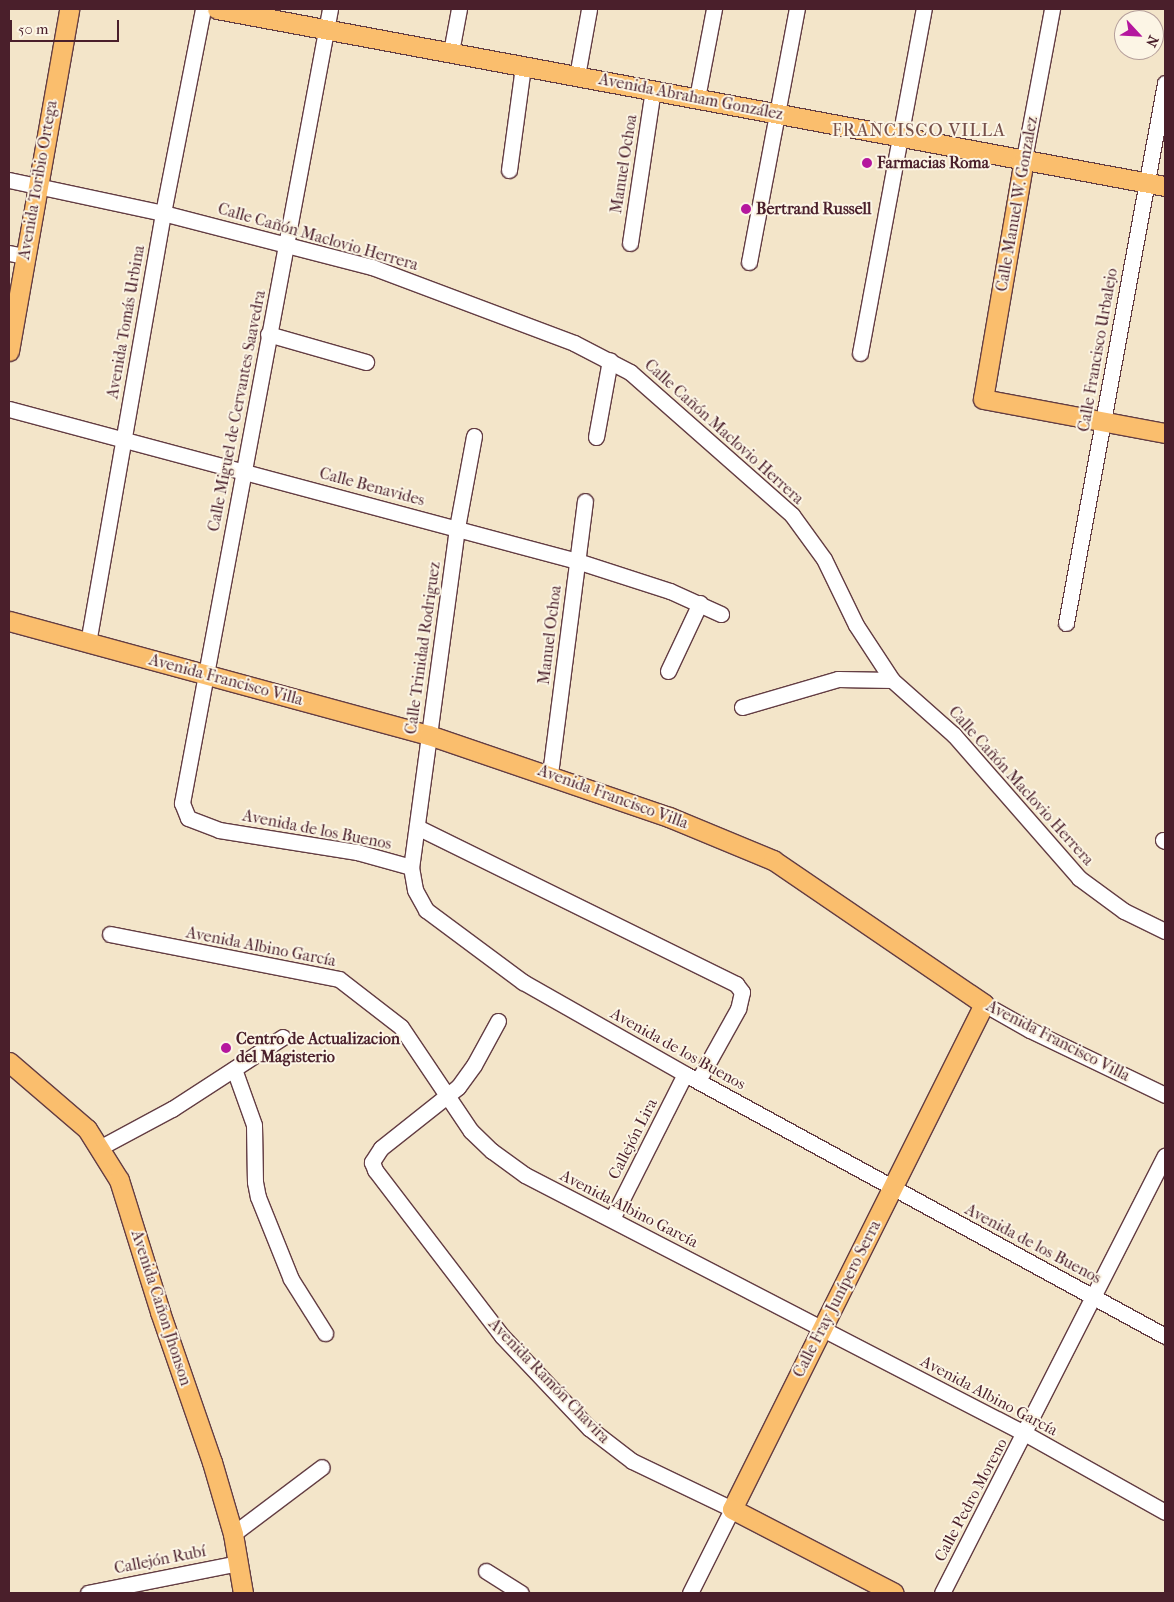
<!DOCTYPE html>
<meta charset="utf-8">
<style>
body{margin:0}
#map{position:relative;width:1174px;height:1602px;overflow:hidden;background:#f3e5c9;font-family:"IM FELL French Canon",serif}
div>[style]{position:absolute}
.roads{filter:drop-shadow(1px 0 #633d43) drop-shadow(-1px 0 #633d43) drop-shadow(0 1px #633d43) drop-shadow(0 -1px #633d43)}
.minor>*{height:15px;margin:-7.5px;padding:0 7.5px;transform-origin:7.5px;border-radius:7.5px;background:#fff}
.major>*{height:19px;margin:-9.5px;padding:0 9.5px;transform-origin:9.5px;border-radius:9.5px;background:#fabe6d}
.dots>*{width:14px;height:14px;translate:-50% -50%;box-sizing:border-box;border:2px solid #fcf5e5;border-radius:50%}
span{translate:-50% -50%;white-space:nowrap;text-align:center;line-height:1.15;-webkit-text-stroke:4px #fcf5e5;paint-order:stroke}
.street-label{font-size:16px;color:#4a1f2b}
.poi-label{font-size:16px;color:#4a1f2b;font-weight:700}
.left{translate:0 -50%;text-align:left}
.neighbourhood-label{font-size:18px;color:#76504a;letter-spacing:1px}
.frame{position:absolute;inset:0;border:10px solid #4a1f2b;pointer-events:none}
.north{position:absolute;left:1114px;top:10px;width:50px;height:50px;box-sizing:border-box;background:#fcf5e5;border:1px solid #b59f9b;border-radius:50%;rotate:115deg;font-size:14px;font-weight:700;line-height:20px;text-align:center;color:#4a1f2b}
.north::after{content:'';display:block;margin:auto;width:18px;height:22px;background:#b5179e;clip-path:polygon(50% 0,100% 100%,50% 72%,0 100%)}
.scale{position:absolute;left:10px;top:20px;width:109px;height:22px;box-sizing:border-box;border:2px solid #4a1f2b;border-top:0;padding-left:6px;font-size:15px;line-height:18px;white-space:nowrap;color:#4a1f2b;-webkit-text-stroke:4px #fcf5e5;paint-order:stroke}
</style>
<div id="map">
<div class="roads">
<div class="minor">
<i style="left:330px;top:9px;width:808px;rotate:100.56deg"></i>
<i style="left:182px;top:803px;width:16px;rotate:68deg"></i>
<i style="left:188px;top:818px;width:33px;rotate:21deg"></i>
<i style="left:219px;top:830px;width:140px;rotate:9.1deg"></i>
<i style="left:357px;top:852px;width:56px;rotate:15.5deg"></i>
<i style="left:451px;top:52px;width:44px;rotate:-79.5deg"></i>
<i style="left:577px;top:76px;width:68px;rotate:-79.8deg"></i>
<i style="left:697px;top:98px;width:91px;rotate:-79.2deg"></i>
<i style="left:1024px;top:159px;width:153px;rotate:-79.4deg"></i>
<i style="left:509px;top:170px;width:105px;rotate:-82.3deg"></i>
<i style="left:9px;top:180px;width:157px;rotate:12.1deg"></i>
<i style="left:163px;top:213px;width:216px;rotate:14.5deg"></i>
<i style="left:372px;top:267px;width:216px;rotate:20.6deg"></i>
<i style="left:574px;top:343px;width:63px;rotate:27.4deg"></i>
<i style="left:630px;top:372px;width:216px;rotate:41.4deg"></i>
<i style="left:792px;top:515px;width:54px;rotate:54deg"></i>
<i style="left:824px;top:559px;width:73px;rotate:64.1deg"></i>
<i style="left:856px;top:625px;width:66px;rotate:56.8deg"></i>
<i style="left:892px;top:680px;width:83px;rotate:41.6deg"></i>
<i style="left:954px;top:735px;width:190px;rotate:48.8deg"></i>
<i style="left:1079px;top:878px;width:56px;rotate:36.3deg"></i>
<i style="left:1124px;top:911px;width:46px;rotate:26deg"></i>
<i style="left:630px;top:243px;width:155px;rotate:-81.5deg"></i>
<i style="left:9px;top:253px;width:16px;rotate:11deg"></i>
<i style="left:749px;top:262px;width:258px;rotate:-79.3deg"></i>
<i style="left:268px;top:334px;width:102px;rotate:15.9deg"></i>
<i style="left:860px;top:353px;width:350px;rotate:-79.5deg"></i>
<i style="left:9px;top:409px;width:588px;rotate:14.98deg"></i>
<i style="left:577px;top:561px;width:98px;rotate:17.9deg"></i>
<i style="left:670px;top:591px;width:56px;rotate:24.3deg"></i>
<i style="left:474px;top:436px;width:94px;rotate:100.5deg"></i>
<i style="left:457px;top:528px;width:342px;rotate:97.7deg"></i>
<i style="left:411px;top:867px;width:23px;rotate:80deg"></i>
<i style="left:415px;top:890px;width:23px;rotate:61deg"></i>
<i style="left:426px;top:910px;width:121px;rotate:36.6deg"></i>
<i style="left:523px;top:982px;width:186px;rotate:29.6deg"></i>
<i style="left:685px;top:1074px;width:547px;rotate:28.63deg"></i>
<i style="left:596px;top:437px;width:78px;rotate:-79.7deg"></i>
<i style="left:1066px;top:623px;width:549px;rotate:-79.61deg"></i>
<i style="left:88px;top:643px;width:436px;rotate:-80.1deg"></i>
<i style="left:163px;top:213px;width:208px;rotate:-78.9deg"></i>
<i style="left:668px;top:671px;width:75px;rotate:-64.8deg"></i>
<i style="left:742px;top:707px;width:100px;rotate:-16.3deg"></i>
<i style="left:838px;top:679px;width:54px;rotate:1.1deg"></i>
<i style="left:550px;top:774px;width:275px;rotate:-82.7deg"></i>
<i style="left:417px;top:827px;width:356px;rotate:26.2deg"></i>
<i style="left:736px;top:984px;width:10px;rotate:53deg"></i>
<i style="left:742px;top:992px;width:17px;rotate:103deg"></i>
<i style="left:738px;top:1009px;width:82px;rotate:119.1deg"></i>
<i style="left:1163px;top:840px;width:2px;rotate:27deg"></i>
<i style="left:110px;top:934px;width:233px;rotate:11.1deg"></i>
<i style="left:339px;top:979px;width:78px;rotate:37.7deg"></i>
<i style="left:401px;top:1027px;width:125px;rotate:56.1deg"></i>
<i style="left:471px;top:1131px;width:29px;rotate:44deg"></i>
<i style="left:492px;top:1151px;width:41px;rotate:36deg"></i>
<i style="left:525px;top:1175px;width:564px;rotate:27.34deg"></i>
<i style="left:1026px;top:1434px;width:159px;rotate:29.3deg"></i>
<i style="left:984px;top:1004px;width:53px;rotate:29.5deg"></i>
<i style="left:1030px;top:1030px;width:150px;rotate:25.7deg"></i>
<i style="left:498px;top:1021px;width:50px;rotate:118.6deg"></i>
<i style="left:474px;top:1065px;width:27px;rotate:126deg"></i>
<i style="left:458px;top:1087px;width:98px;rotate:141.6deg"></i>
<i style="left:381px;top:1148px;width:17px;rotate:123deg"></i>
<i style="left:372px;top:1162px;width:9px;rotate:69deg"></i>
<i style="left:375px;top:1170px;width:209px;rotate:52.6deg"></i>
<i style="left:502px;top:1336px;width:127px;rotate:46.6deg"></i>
<i style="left:589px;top:1428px;width:54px;rotate:37.5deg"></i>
<i style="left:632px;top:1461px;width:111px;rotate:25.6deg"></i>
<i style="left:732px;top:1509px;width:94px;rotate:116.6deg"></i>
<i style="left:234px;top:1069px;width:59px;rotate:70.3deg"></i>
<i style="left:254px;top:1125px;width:57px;rotate:89deg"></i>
<i style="left:255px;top:1182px;width:15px;rotate:79deg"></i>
<i style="left:258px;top:1197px;width:88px;rotate:68.1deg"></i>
<i style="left:291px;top:1279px;width:64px;rotate:57.8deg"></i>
<i style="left:101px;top:1147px;width:81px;rotate:-28.2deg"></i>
<i style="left:172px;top:1109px;width:132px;rotate:-33deg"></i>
<i style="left:612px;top:1219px;width:162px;rotate:-63.3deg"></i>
<i style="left:233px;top:1534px;width:111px;rotate:-37deg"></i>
<i style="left:486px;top:1571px;width:41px;rotate:32.2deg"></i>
<i style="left:88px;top:1593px;width:153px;rotate:-11.3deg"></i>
<i style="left:942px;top:1593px;width:491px;rotate:-63deg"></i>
</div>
<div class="major">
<i style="left:217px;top:9px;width:964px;rotate:10.58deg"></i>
<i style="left:1024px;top:159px;width:243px;rotate:99.7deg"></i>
<i style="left:983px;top:399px;width:185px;rotate:10.6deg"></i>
<i style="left:9px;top:351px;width:347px;rotate:-80deg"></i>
<i style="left:9px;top:621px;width:435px;rotate:15.2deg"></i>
<i style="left:429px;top:735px;width:254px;rotate:18.9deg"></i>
<i style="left:669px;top:817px;width:113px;rotate:22.5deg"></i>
<i style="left:773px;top:860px;width:255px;rotate:34.3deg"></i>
<i style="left:984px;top:1004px;width:564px;rotate:116.52deg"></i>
<i style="left:732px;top:1509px;width:182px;rotate:27.4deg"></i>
<i style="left:9px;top:1062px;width:103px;rotate:40.7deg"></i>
<i style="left:87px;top:1129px;width:60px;rotate:57.9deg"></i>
<i style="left:119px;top:1180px;width:138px;rotate:72.7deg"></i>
<i style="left:160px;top:1312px;width:159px;rotate:70.9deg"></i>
<i style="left:212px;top:1462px;width:75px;rotate:73.7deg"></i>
<i style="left:233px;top:1534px;width:60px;rotate:80.4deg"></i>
</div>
</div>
<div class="dots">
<i style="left:867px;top:163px;background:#b5179e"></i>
<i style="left:746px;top:209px;background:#b5179e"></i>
<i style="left:226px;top:1048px;background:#b5179e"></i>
</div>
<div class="street-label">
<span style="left:691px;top:97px;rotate:11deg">Avenida Abraham González</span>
<span style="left:624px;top:164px;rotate:-81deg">Manuel Ochoa</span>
<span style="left:38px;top:180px;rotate:-80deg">Avenida Toribio Ortega</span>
<span style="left:1017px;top:204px;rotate:-80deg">Calle Manuel W. Gonzalez</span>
<span style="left:318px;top:237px;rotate:16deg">Calle Cañón Maclovio Herrera</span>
<span style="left:126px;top:322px;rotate:-80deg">Avenida Tomás Urbina</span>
<span style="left:1098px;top:350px;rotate:-80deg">Calle Francisco Urbalejo</span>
<span style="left:237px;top:411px;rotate:-79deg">Calle Miguel de Cervantes Saavedra</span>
<span style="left:724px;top:432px;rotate:42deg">Calle Cañón Maclovio Herrera</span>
<span style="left:372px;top:487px;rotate:15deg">Calle Benavides</span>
<span style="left:550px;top:635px;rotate:-83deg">Manuel Ochoa</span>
<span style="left:423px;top:648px;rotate:-82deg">Calle Trinidad Rodriguez</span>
<span style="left:226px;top:680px;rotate:15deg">Avenida Francisco Villa</span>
<span style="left:1021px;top:786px;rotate:48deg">Calle Cañón Maclovio Herrera</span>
<span style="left:613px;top:797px;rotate:20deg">Avenida Francisco Villa</span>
<span style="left:317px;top:830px;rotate:11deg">Avenida de los Buenos</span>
<span style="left:261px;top:947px;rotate:11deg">Avenida Albino García</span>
<span style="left:1058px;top:1041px;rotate:27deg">Avenida Francisco Villa</span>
<span style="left:678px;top:1049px;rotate:29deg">Avenida de los Buenos</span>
<span style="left:633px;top:1139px;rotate:-63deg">Callejón Lira</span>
<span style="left:629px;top:1209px;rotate:27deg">Avenida Albino García</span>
<span style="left:1033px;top:1244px;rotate:28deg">Avenida de los Buenos</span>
<span style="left:837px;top:1299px;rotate:-63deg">Calle Fray Junípero Serra</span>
<span style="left:161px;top:1308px;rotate:72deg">Avenida Cañon Jhonson</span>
<span style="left:549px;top:1381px;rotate:46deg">Avenida Ramón Chavira</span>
<span style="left:989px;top:1396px;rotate:28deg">Avenida Albino García</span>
<span style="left:971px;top:1500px;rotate:-62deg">Calle Pedro Moreno</span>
<span style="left:160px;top:1560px;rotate:-11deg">Callejón Rubí</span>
</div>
<div class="poi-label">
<span class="left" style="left:877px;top:163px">Farmacias Roma</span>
<span class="left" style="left:756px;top:209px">Bertrand Russell</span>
<span class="left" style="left:236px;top:1048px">Centro de Actualizacion<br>del Magisterio</span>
</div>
<div class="neighbourhood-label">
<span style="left:919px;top:131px">FRANCISCO VILLA</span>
</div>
<div class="frame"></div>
<div class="north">N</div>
<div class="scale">50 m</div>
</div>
